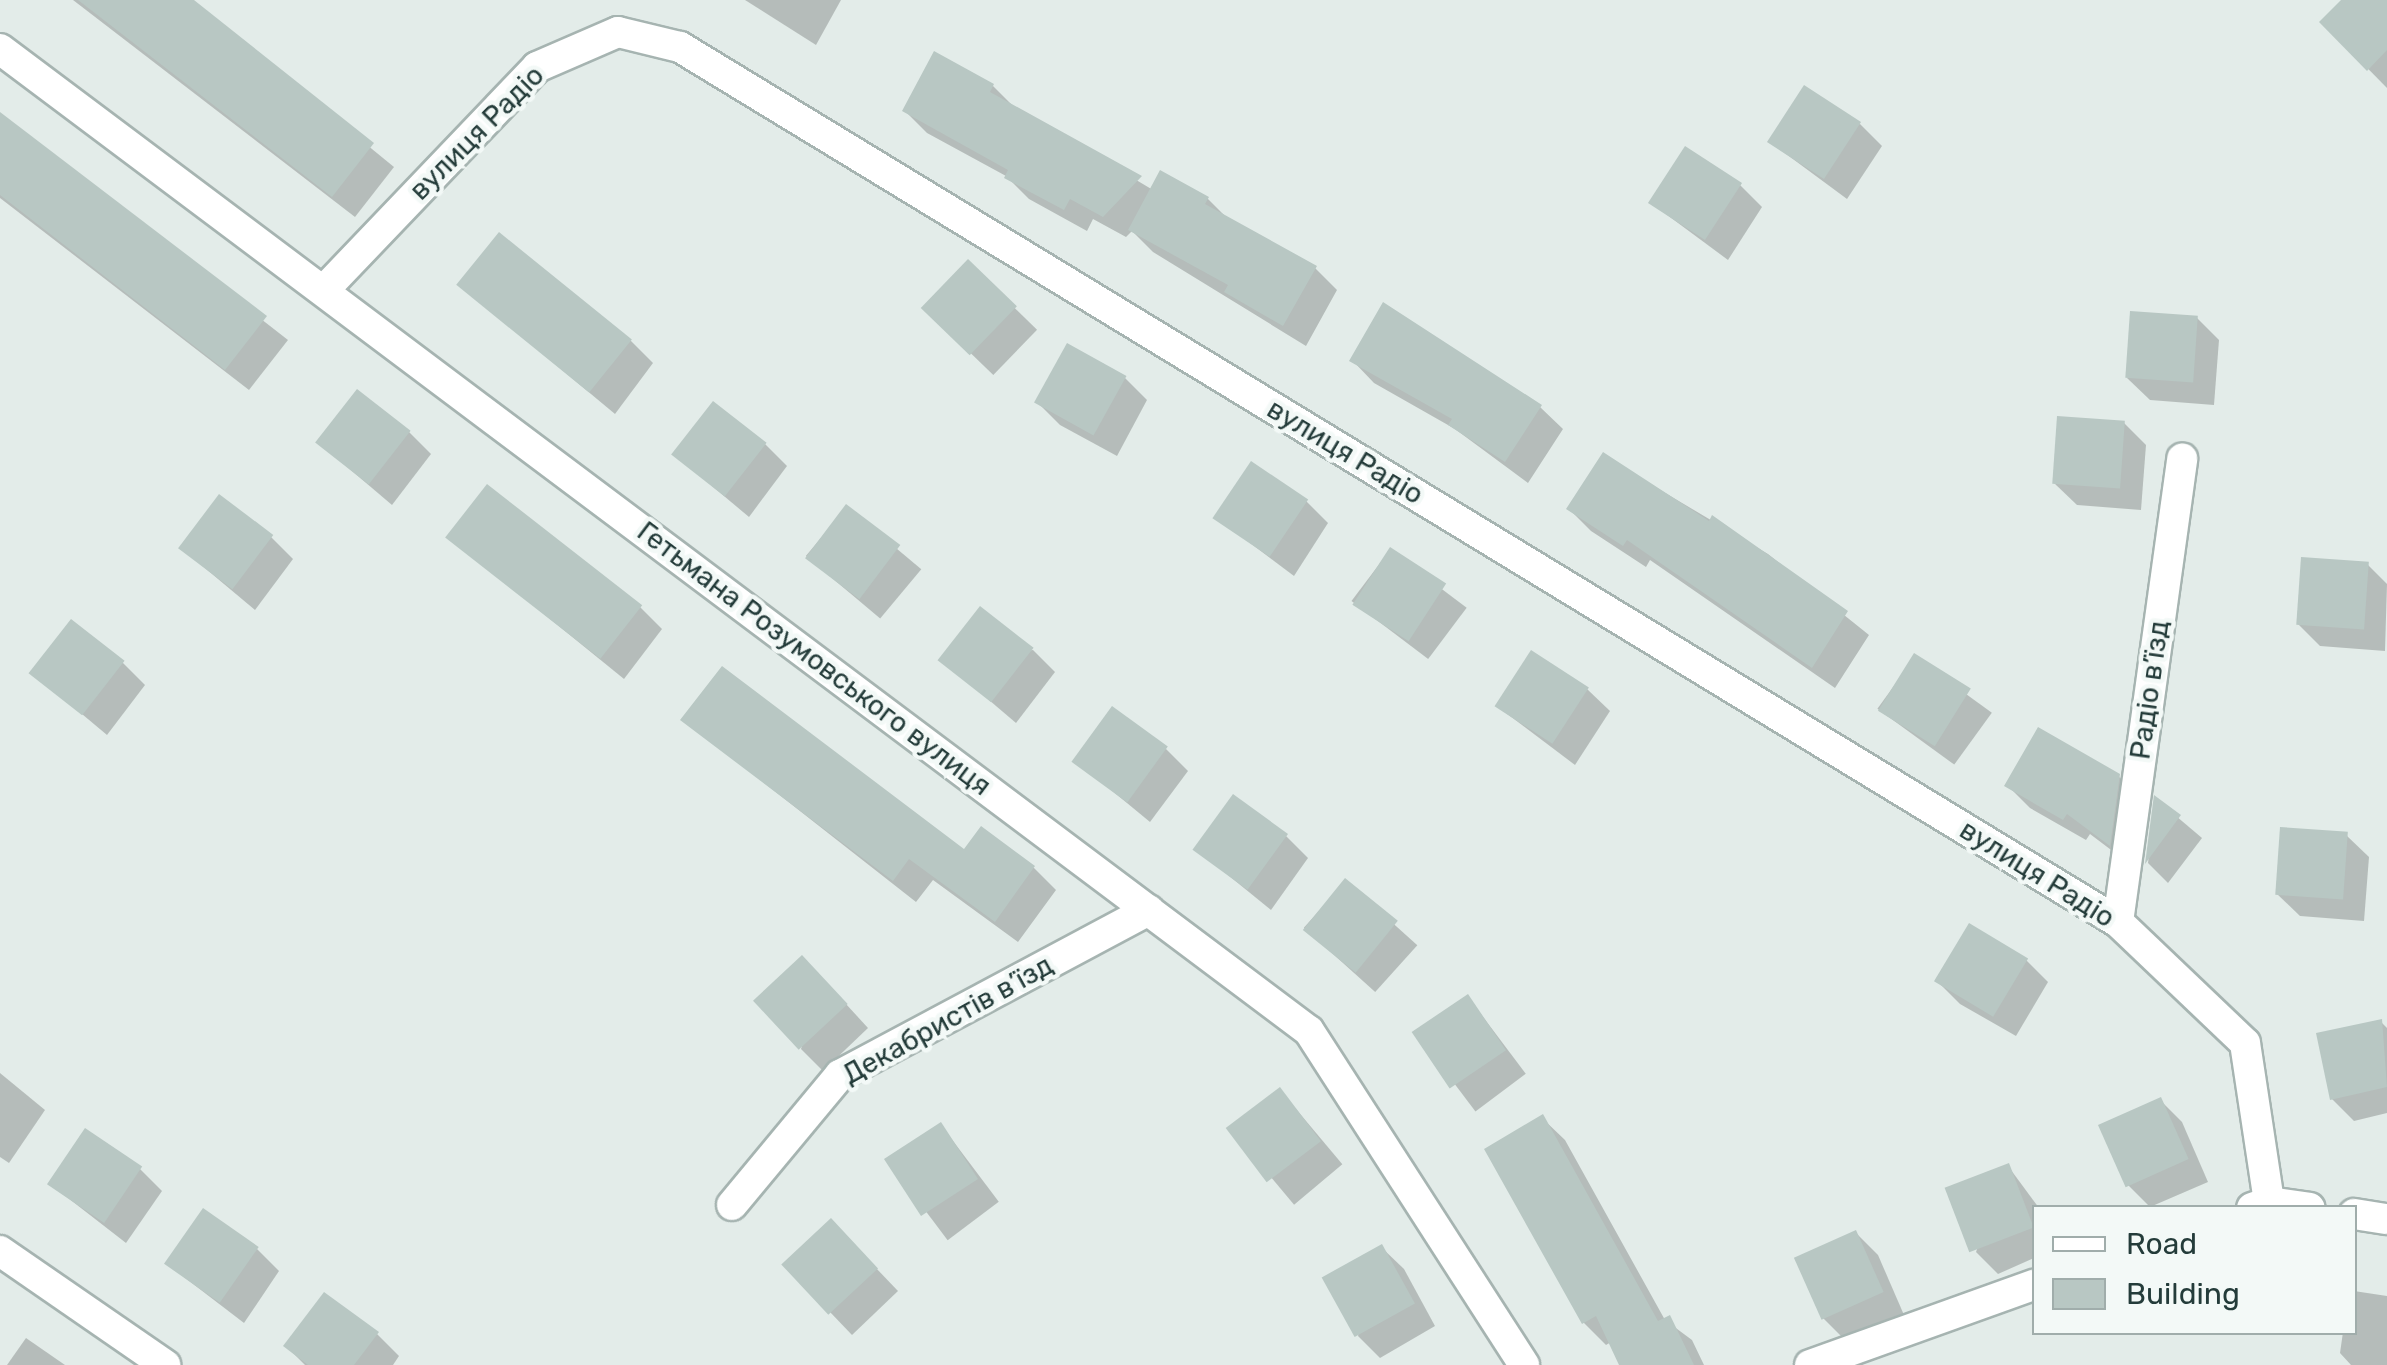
<!DOCTYPE html>
<meta charset="utf-8">
<style>
body{margin:0}
#map{position:relative;width:2387px;height:1365px;overflow:hidden;background:#e3ece9;font-family:Rubik,sans-serif}
div>[style]{position:absolute}
.shadow>*{inset:0;background:#0003;transform-origin:0 0}
.building>*{inset:0;background:#b8c7c3;transform-origin:0 0}
.roads{filter:drop-shadow(2px 0 #a6b4b1) drop-shadow(-2px 0 #a6b4b1) drop-shadow(0 2px #a6b4b1) drop-shadow(0 -2px #a6b4b1)}
.minor>*{height:30px;margin:-15px;padding:0 15px;transform-origin:15px;border-radius:15px;background:#fff}
span{translate:-50% -50%;white-space:nowrap;text-align:center;line-height:1.15;-webkit-text-stroke:9px #f3f9f7;paint-order:stroke}
.street-label{font-size:28px;color:#243c3a}
.legend{position:absolute;left:2032px;top:1205px;width:325px;height:130px;box-sizing:border-box;background:#f3f9f7;border:2px solid #a0adab;margin:0;padding:12px 18px;list-style:none;font-size:30px;color:#243c3a}
.legend li{display:flex;align-items:center;gap:20px;height:50px}
.legend b{width:50px;border:2px solid #a0adab}
</style>
<div id="map">
<div class="shadow">
<i style="clip-path:polygon(73px 0,190px 0,394px 167px,355px 217px)"></i>
<i style="clip-path:polygon(745px 0,841px 0,816px 45px)"></i>
<i style="clip-path:polygon(2344px 0,2387px 0,2387px 88px,2322px 22px)"></i>
<i style="clip-path:polygon(993px 86px,1015px 108px,1153px 190px,1208px 199px,1229px 220px,1315px 268px,1337px 290px,1306px 346px,1153px 252px,1132px 231px,1126px 237px,1093px 219px,1087px 231px,1029px 199px,1006px 176px,927px 133px,905px 111px)"></i>
<i style="clip-path:polygon(0 116px,288px 340px,249px 390px,0 198px)"></i>
<i style="clip-path:polygon(1860px 124px,1882px 146px,1847px 199px,1770px 142px)"></i>
<i style="clip-path:polygon(1740px 185px,1762px 207px,1728px 260px,1651px 203px)"></i>
<i style="left:968px;top:263px;width:96px;height:63px;rotate:44deg"></i>
<i style="clip-path:polygon(461px 286px,631px 341px,653px 363px,615px 414px)"></i>
<i style="clip-path:polygon(2197px 318px,2219px 340px,2214px 405px,2150px 400px,2127px 378px)"></i>
<i style="clip-path:polygon(1352px 360px,1540px 407px,1563px 429px,1528px 483px,1455px 429px,1374px 383px)"></i>
<i style="clip-path:polygon(1125px 378px,1147px 400px,1117px 456px,1060px 425px,1038px 403px)"></i>
<i style="clip-path:polygon(2124px 423px,2146px 445px,2141px 510px,2077px 505px,2054px 483px)"></i>
<i style="clip-path:polygon(409px 432px,431px 454px,392px 505px,319px 443px)"></i>
<i style="clip-path:polygon(765px 444px,787px 466px,749px 517px,675px 455px)"></i>
<i style="clip-path:polygon(1603px 456px,1768px 554px,1869px 635px,1835px 688px,1650px 560px,1646px 567px,1591px 531px,1569px 509px)"></i>
<i style="clip-path:polygon(1306px 501px,1328px 523px,1294px 576px,1217px 518px)"></i>
<i style="left:847px;top:507px;width:97px;height:64px;rotate:40deg"></i>
<i style="clip-path:polygon(271px 537px,293px 559px,255px 610px,181px 548px)"></i>
<i style="clip-path:polygon(449px 537px,640px 607px,662px 629px,624px 679px)"></i>
<i style="left:1390px;top:550px;width:96px;height:64px;rotate:37deg"></i>
<i style="clip-path:polygon(2368px 565px,2387px 584px,2385px 651px,2320px 646px,2298px 624px)"></i>
<i style="clip-path:polygon(1033px 650px,1055px 672px,1016px 723px,942px 660px)"></i>
<i style="left:1915px;top:657px;width:95px;height:64px;rotate:36deg"></i>
<i style="clip-path:polygon(123px 663px,145px 685px,107px 735px,33px 673px)"></i>
<i style="clip-path:polygon(1587px 689px,1610px 711px,1575px 765px,1498px 707px)"></i>
<i style="clip-path:polygon(684px 720px,964px 852px,1034px 868px,1056px 890px,1018px 942px,933px 880px,916px 902px)"></i>
<i style="clip-path:polygon(1166px 749px,1188px 771px,1150px 822px,1076px 761px)"></i>
<i style="clip-path:polygon(2118px 776px,2141px 798px,2131px 865px,2090px 834px,2086px 840px,2030px 808px,2008px 786px)"></i>
<i style="clip-path:polygon(2156px 799px,2202px 838px,2168px 883px,2148px 863px)"></i>
<i style="clip-path:polygon(2346px 835px,2369px 857px,2364px 921px,2300px 916px,2277px 894px)"></i>
<i style="clip-path:polygon(1286px 836px,1308px 858px,1271px 910px,1196px 849px)"></i>
<i style="left:1346px;top:881px;width:96px;height:63px;rotate:42deg"></i>
<i style="clip-path:polygon(2026px 960px,2048px 982px,2016px 1036px,1960px 1004px,1938px 982px)"></i>
<i style="clip-path:polygon(824px 980px,868px 1028px,823px 1071px,801px 1049px)"></i>
<i style="left:1468px;top:997px;width:96px;height:63px;rotate:53deg"></i>
<i style="clip-path:polygon(2381px 1022px,2387px 1028px,2387px 1113px,2354px 1121px,2332px 1099px)"></i>
<i style="clip-path:polygon(0 1073px,45px 1110px,9px 1163px,0 1157px)"></i>
<i style="left:1280px;top:1090px;width:97px;height:63px;rotate:50deg"></i>
<i style="clip-path:polygon(2160px 1100px,2182px 1122px,2208px 1182px,2150px 1207px,2128px 1185px)"></i>
<i style="clip-path:polygon(1542px 1118px,1565px 1140px,1665px 1320px,1692px 1340px,1704px 1365px,1622px 1365px,1611px 1342px,1606px 1345px,1584px 1323px)"></i>
<i style="left:941px;top:1125px;width:96px;height:64px;rotate:53deg"></i>
<i style="clip-path:polygon(2008px 1166px,2039px 1208px,2034px 1258px,1998px 1274px,1976px 1252px)"></i>
<i style="clip-path:polygon(140px 1169px,162px 1191px,126px 1243px,50px 1184px)"></i>
<i style="clip-path:polygon(1856px 1233px,1878px 1255px,1904px 1315px,1845px 1340px,1823px 1318px)"></i>
<i style="clip-path:polygon(853px 1244px,898px 1291px,852px 1335px,785px 1265px)"></i>
<i style="clip-path:polygon(1381px 1247px,1404px 1269px,1435px 1326px,1380px 1358px,1358px 1336px)"></i>
<i style="clip-path:polygon(257px 1249px,279px 1271px,244px 1323px,167px 1264px)"></i>
<i style="clip-path:polygon(2354px 1291px,2387px 1296px,2387px 1365px,2351px 1365px,2340px 1353px,2343px 1332px,2354px 1332px)"></i>
<i style="clip-path:polygon(377px 1334px,399px 1356px,393px 1365px,305px 1365px,286px 1346px)"></i>
<i style="clip-path:polygon(26px 1338px,65px 1365px,7px 1365px)"></i>
</div>
<div class="building">
<i style="clip-path:polygon(78px 0,194px 0,374px 143px,332px 197px)"></i>
<i style="clip-path:polygon(2341px 0,2387px 0,2387px 50px,2367px 71px,2319px 22px)"></i>
<i style="clip-path:polygon(934px 51px,994px 84px,990px 92px,1142px 176px,1103px 217px,1070px 199px,1064px 210px,1004px 178px,1008px 170px,902px 111px)"></i>
<i style="left:1804px;top:85px;width:68px;height:68px;rotate:33deg"></i>
<i style="clip-path:polygon(0 112px,267px 316px,225px 370px,0 195px)"></i>
<i style="left:1685px;top:146px;width:68px;height:68px;rotate:33deg"></i>
<i style="clip-path:polygon(1160px 170px,1209px 197px,1205px 204px,1317px 266px,1283px 326px,1224px 292px,1228px 285px,1128px 230px)"></i>
<i style="left:499px;top:232px;width:171px;height:68px;rotate:39deg"></i>
<i style="left:968px;top:259px;width:68px;height:68px;rotate:44deg"></i>
<i style="clip-path:polygon(1383px 302px,1542px 405px,1505px 462px,1448px 425px,1452px 419px,1349px 361px)"></i>
<i style="left:2130px;top:311px;width:68px;height:67px;rotate:4deg"></i>
<i style="left:1067px;top:343px;width:68px;height:68px;rotate:29deg"></i>
<i style="left:357px;top:389px;width:68px;height:68px;rotate:38deg"></i>
<i style="left:713px;top:401px;width:68px;height:68px;rotate:38deg"></i>
<i style="left:2057px;top:416px;width:68px;height:68px;rotate:4deg"></i>
<i style="clip-path:polygon(1603px 452px,1709px 521px,1712px 515px,1848px 611px,1812px 668px,1627px 540px,1623px 546px,1566px 509px)"></i>
<i style="left:1251px;top:461px;width:69px;height:69px;rotate:34deg"></i>
<i style="left:487px;top:484px;width:197px;height:68px;rotate:38deg"></i>
<i style="left:219px;top:494px;width:68px;height:68px;rotate:37deg"></i>
<i style="left:846px;top:504px;width:68px;height:68px;rotate:37deg"></i>
<i style="left:1390px;top:547px;width:67px;height:69px;rotate:33deg"></i>
<i style="left:2301px;top:557px;width:68px;height:68px;rotate:4deg"></i>
<i style="left:980px;top:606px;width:68px;height:69px;rotate:38deg"></i>
<i style="left:71px;top:619px;width:68px;height:69px;rotate:38deg"></i>
<i style="left:1531px;top:650px;width:69px;height:67px;rotate:33deg"></i>
<i style="left:1914px;top:653px;width:67px;height:68px;rotate:32deg"></i>
<i style="clip-path:polygon(722px 666px,964px 849px,981px 826px,1035px 866px,995px 922px,909px 859px,893px 881px,680px 720px)"></i>
<i style="left:1112px;top:706px;width:69px;height:69px;rotate:36deg"></i>
<i style="clip-path:polygon(2038px 727px,2120px 774px,2110px 846px,2067px 814px,2063px 820px,2004px 786px)"></i>
<i style="left:1233px;top:794px;width:68px;height:69px;rotate:36deg"></i>
<i style="clip-path:polygon(2154px 795px,2181px 815px,2145px 864px)"></i>
<i style="left:2280px;top:827px;width:68px;height:68px;rotate:4deg"></i>
<i style="left:1345px;top:878px;width:68px;height:67px;rotate:39deg"></i>
<i style="left:1969px;top:923px;width:69px;height:68px;rotate:31deg"></i>
<i style="left:802px;top:955px;width:67px;height:67px;rotate:47deg"></i>
<i style="left:1468px;top:994px;width:68px;height:68px;rotate:56deg"></i>
<i style="clip-path:polygon(2382px 1019px,2387px 1087px,2330px 1100px,2316px 1033px)"></i>
<i style="left:1280px;top:1087px;width:68px;height:68px;rotate:53deg"></i>
<i style="left:2161px;top:1097px;width:68px;height:69px;rotate:66deg"></i>
<i style="clip-path:polygon(1543px 1114px,1658px 1321px,1670px 1315px,1694px 1365px,1619px 1365px,1596px 1316px,1582px 1324px,1484px 1149px)"></i>
<i style="left:941px;top:1122px;width:68px;height:68px;rotate:57deg"></i>
<i style="left:85px;top:1128px;width:69px;height:68px;rotate:34deg"></i>
<i style="left:2009px;top:1163px;width:69px;height:69px;rotate:69deg"></i>
<i style="left:203px;top:1208px;width:68px;height:68px;rotate:35deg"></i>
<i style="left:831px;top:1218px;width:69px;height:68px;rotate:47deg"></i>
<i style="left:1856px;top:1230px;width:68px;height:68px;rotate:66deg"></i>
<i style="left:1382px;top:1244px;width:68px;height:69px;rotate:61deg"></i>
<i style="clip-path:polygon(324px 1292px,379px 1332px,354px 1365px,308px 1365px,283px 1346px)"></i>
</div>
<div class="roads">
<div class="minor">
<i style="left:0;top:49px;width:1636px;rotate:36.88deg"></i>
<i style="left:1309px;top:1031px;width:397px;rotate:57.2deg"></i>
<i style="left:324px;top:290px;width:308px;rotate:-46.3deg"></i>
<i style="left:537px;top:67px;width:88px;rotate:-23.4deg"></i>
<i style="left:618px;top:32px;width:64px;rotate:13.6deg"></i>
<i style="left:680px;top:47px;width:1683px;rotate:31.32deg"></i>
<i style="left:2118px;top:922px;width:175px;rotate:43.6deg"></i>
<i style="left:2245px;top:1043px;width:161px;rotate:81.4deg"></i>
<i style="left:2118px;top:922px;width:468px;rotate:-82.1deg"></i>
<i style="left:732px;top:1205px;width:169px;rotate:-50.3deg"></i>
<i style="left:840px;top:1075px;width:350px;rotate:-28.1deg"></i>
<i style="left:2252px;top:1208px;width:18px;rotate:-19deg"></i>
<i style="left:2269px;top:1202px;width:41px;rotate:8.3deg"></i>
<i style="left:2354px;top:1214px;width:33px;rotate:9deg"></i>
<i style="left:0;top:1251px;width:201px;rotate:34.6deg"></i>
<i style="left:1810px;top:1365px;width:238px;rotate:-19.7deg"></i>
</div>
</div>
<div class="street-label">
<span style="left:477px;top:133px;rotate:-45deg">вулиця Радіо</span>
<span style="left:1345px;top:452px;rotate:31deg">вулиця Радіо</span>
<span style="left:814px;top:659px;rotate:37deg">Гетьмана Розумовського вулиця</span>
<span style="left:2150px;top:690px;rotate:-82deg">Радіо в’їзд</span>
<span style="left:2037px;top:874px;rotate:32deg">вулиця Радіо</span>
<span style="left:948px;top:1020px;rotate:-29deg">Декабристів в’їзд</span>
</div>
<ul class="legend">
<li><b style="height:12px;background:#fff"></b>Road</li>
<li><b style="height:28px;background:#b8c7c3"></b>Building</li>
</ul>
</div>
